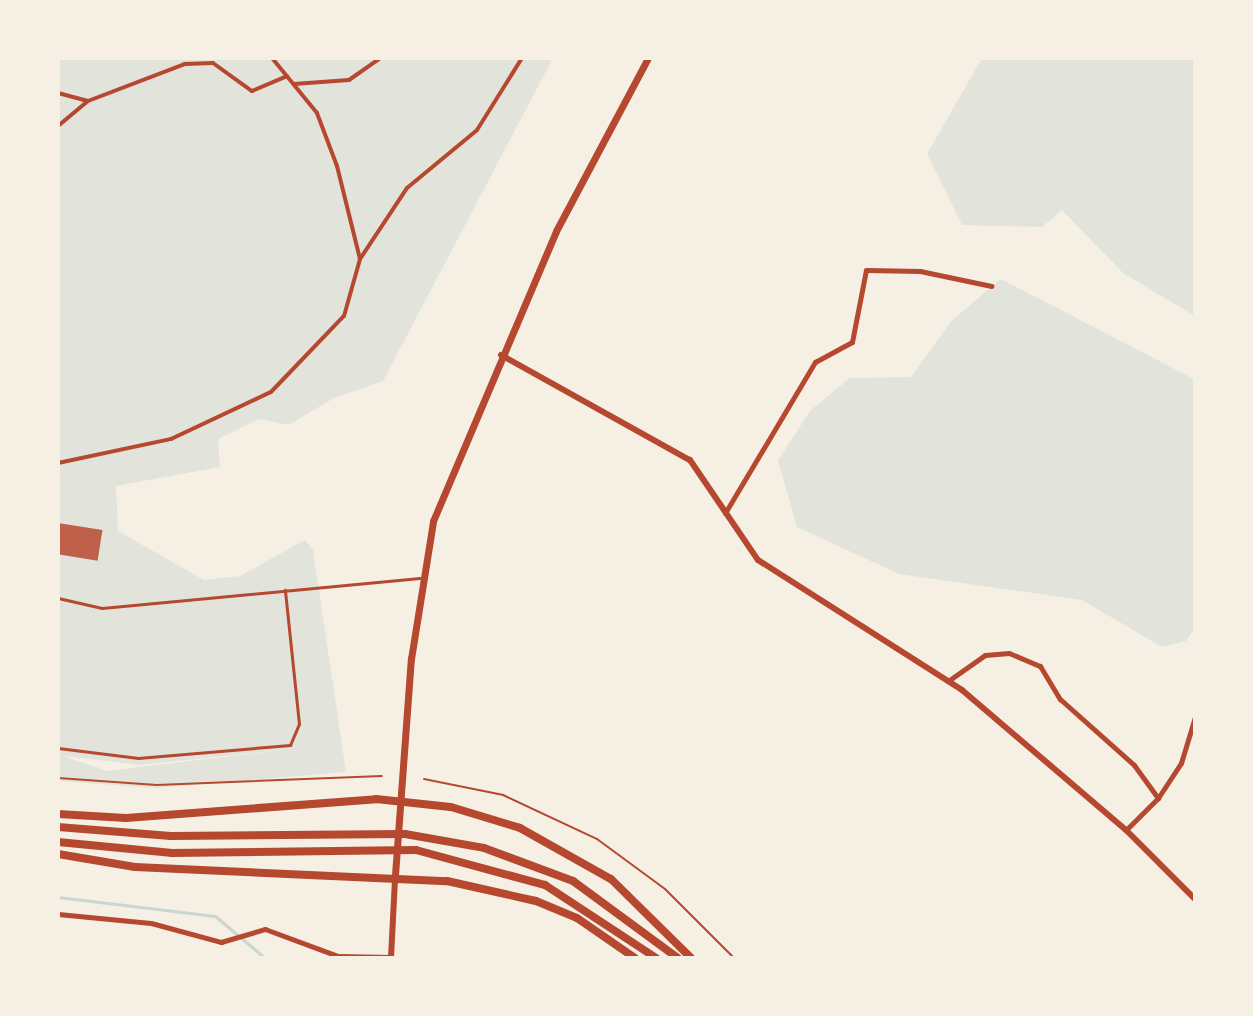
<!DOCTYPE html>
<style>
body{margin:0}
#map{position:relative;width:1253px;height:1016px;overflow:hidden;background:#f6efe4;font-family:"Varela Round",sans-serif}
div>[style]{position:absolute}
.green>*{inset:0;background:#e2e4dc}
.stream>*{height:3px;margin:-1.5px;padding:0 1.5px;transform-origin:1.5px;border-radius:1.5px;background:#c9d6d2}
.building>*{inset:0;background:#bf614a;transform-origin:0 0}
.path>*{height:2px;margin:-1px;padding:0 1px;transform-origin:1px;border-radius:1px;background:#b5482f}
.service>*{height:3px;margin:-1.5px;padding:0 1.5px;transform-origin:1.5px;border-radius:1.5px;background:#b5482f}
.pedestrian>*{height:4px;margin:-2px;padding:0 2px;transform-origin:2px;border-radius:2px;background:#b5482f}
.minor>*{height:5px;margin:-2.5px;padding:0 2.5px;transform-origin:2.5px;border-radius:2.5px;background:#b5482f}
.tertiary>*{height:6px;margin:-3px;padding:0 3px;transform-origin:3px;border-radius:3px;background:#b5482f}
.secondary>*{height:7px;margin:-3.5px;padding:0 3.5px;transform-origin:3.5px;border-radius:3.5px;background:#b5482f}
.primary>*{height:8px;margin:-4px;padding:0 4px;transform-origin:4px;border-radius:4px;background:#b5482f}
span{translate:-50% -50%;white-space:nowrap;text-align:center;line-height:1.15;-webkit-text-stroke:7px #f6efe4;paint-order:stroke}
.frame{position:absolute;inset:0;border:60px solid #f6efe4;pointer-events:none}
</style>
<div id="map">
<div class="green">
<i style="clip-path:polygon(evenodd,58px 58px,553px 58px,383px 381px,334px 398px,289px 425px,259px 419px,218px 439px,220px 467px,116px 486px,118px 531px,204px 580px,240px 576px,305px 540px,313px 550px,346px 772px,156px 788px,58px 781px,58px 58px,297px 748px,107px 771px,63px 756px,141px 765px,297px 748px)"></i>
<i style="clip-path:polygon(982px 58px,1195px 58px,1195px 316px,1123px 273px,1062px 210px,1042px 227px,962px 225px,927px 154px)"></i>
<i style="clip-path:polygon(1001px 279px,1194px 379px,1195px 628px,1186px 641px,1162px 647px,1082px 600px,899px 574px,797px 527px,778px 460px,811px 410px,850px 378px,911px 377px,952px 320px)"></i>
</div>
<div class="stream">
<i style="left:58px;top:897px;width:158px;rotate:6.9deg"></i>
<i style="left:215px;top:916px;width:65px;rotate:40deg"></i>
</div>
<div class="building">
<i style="left:58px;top:523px;width:45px;height:31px;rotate:9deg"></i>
</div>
<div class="path">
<i style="left:58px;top:778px;width:99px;rotate:4deg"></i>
<i style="left:157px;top:785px;width:225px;rotate:-2.3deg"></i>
<i style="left:424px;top:779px;width:81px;rotate:11.4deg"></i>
<i style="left:503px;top:795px;width:104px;rotate:25.1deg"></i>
<i style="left:597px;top:839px;width:84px;rotate:36.3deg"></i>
<i style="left:665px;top:889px;width:98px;rotate:45deg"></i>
</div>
<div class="service">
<i style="left:58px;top:598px;width:45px;rotate:12.8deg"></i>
<i style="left:102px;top:608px;width:319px;rotate:-5.4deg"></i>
<i style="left:58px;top:748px;width:81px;rotate:7.1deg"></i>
<i style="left:138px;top:758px;width:153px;rotate:-4.9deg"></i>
<i style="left:290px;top:745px;width:23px;rotate:-67deg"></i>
<i style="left:299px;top:724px;width:135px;rotate:-96deg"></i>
</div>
<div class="pedestrian">
<i style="left:294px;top:84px;width:55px;rotate:-4.2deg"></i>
<i style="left:349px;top:80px;width:39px;rotate:-35deg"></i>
<i style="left:58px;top:93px;width:30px;rotate:15deg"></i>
<i style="left:58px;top:126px;width:39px;rotate:-40deg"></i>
<i style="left:88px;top:101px;width:104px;rotate:-20.9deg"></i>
<i style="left:185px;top:64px;width:28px;rotate:-2deg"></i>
<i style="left:213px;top:63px;width:48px;rotate:35.7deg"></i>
<i style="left:252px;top:91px;width:38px;rotate:-23deg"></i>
<i style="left:360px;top:259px;width:85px;rotate:-56.5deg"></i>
<i style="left:407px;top:188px;width:91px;rotate:-39.6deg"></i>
<i style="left:477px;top:130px;width:85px;rotate:-58deg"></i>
<i style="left:58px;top:463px;width:116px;rotate:-12deg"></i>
<i style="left:171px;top:439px;width:110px;rotate:-25.2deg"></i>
<i style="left:271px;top:392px;width:105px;rotate:-46.2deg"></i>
<i style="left:344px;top:316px;width:59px;rotate:-74.3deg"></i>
<i style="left:360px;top:259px;width:96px;rotate:-103.9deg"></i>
<i style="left:337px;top:166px;width:57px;rotate:-110.7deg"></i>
<i style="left:317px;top:113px;width:71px;rotate:-129.3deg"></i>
</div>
<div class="minor">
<i style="left:725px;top:513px;width:176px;rotate:-59.2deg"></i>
<i style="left:815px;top:362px;width:42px;rotate:-28.4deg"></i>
<i style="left:852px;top:342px;width:73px;rotate:-79deg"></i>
<i style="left:866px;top:270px;width:54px;rotate:1.1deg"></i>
<i style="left:920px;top:271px;width:73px;rotate:11.9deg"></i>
<i style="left:948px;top:681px;width:45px;rotate:-35.1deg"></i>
<i style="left:985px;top:655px;width:24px;rotate:-5deg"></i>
<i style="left:1009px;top:653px;width:34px;rotate:23deg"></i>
<i style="left:1040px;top:666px;width:39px;rotate:59deg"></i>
<i style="left:1060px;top:699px;width:99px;rotate:41.7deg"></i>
<i style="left:1134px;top:765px;width:41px;rotate:54deg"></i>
<i style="left:1158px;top:798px;width:45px;rotate:135deg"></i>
<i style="left:1158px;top:798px;width:42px;rotate:-56.7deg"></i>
<i style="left:1181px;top:763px;width:48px;rotate:-73.1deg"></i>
<i style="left:58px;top:914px;width:93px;rotate:5.5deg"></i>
<i style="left:151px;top:923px;width:73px;rotate:15.2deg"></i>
<i style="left:221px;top:942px;width:46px;rotate:-16.5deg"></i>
<i style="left:265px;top:929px;width:78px;rotate:20.3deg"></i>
<i style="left:338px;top:956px;width:53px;rotate:1.1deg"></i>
</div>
<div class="tertiary">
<i style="left:501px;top:355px;width:216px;rotate:29.1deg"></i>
<i style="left:690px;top:460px;width:121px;rotate:55.8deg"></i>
<i style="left:758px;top:560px;width:242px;rotate:32.5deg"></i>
<i style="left:962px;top:690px;width:216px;rotate:40.5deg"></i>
<i style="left:1126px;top:830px;width:98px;rotate:45deg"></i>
<i style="left:391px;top:958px;width:80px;rotate:-87.1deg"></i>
</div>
<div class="secondary">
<i style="left:395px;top:875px;width:217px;rotate:-85.8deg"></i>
<i style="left:411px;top:659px;width:140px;rotate:-80.9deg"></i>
<i style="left:433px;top:521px;width:315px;rotate:-67deg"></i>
<i style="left:556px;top:231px;width:196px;rotate:-62deg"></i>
</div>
<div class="primary">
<i style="left:58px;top:814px;width:68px;rotate:3.4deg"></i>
<i style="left:126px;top:818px;width:251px;rotate:-4.3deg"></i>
<i style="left:376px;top:799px;width:75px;rotate:6.1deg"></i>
<i style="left:451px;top:807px;width:72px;rotate:16.9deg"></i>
<i style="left:520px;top:828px;width:104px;rotate:29.3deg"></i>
<i style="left:611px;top:879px;width:112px;rotate:44.6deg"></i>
<i style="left:58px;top:827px;width:113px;rotate:4.6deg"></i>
<i style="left:171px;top:836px;width:234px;rotate:-0.5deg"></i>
<i style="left:405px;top:834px;width:80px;rotate:10deg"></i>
<i style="left:484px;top:848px;width:95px;rotate:20.3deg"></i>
<i style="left:573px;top:881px;width:130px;rotate:36.3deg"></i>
<i style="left:58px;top:842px;width:115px;rotate:5.5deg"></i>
<i style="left:172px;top:853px;width:244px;rotate:-0.7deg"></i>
<i style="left:416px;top:850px;width:134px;rotate:15.2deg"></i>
<i style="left:545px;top:885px;width:133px;rotate:33.3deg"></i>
<i style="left:58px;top:854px;width:78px;rotate:9.6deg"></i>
<i style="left:135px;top:867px;width:312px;rotate:2.6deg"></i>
<i style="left:447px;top:881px;width:91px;rotate:12.7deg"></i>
<i style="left:536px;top:901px;width:44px;rotate:22.5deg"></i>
<i style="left:577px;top:918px;width:70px;rotate:34.6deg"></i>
</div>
<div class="frame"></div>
</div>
